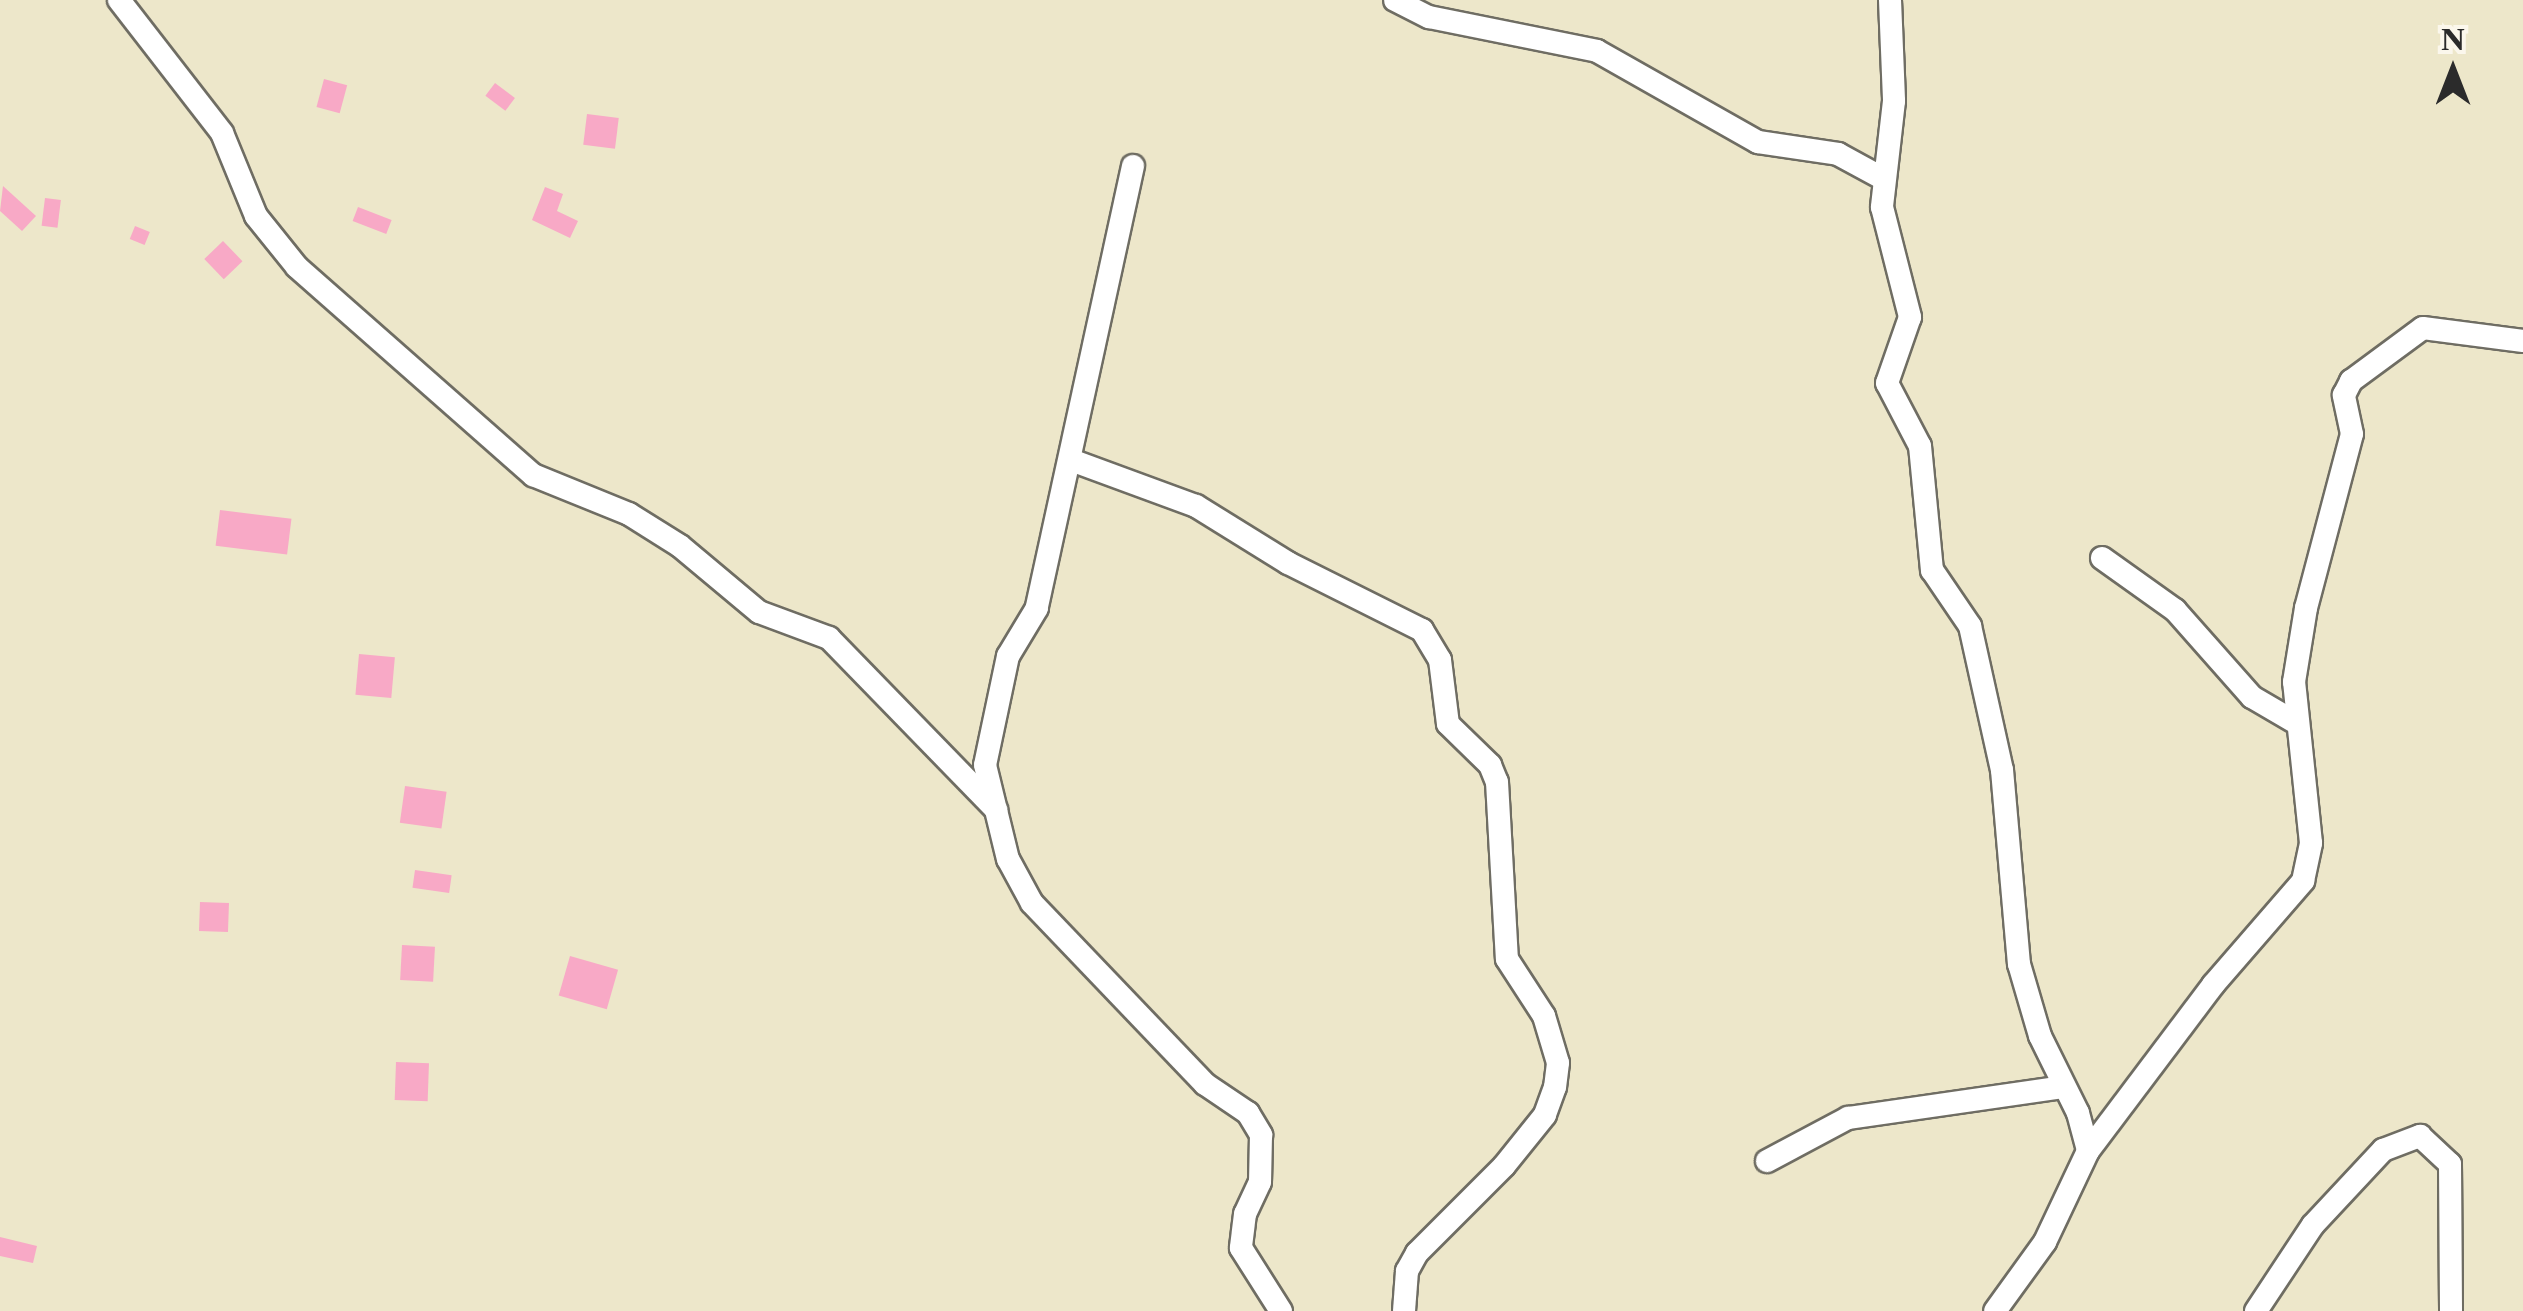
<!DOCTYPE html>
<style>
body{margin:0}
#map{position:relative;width:2523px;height:1311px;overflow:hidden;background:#ede7ca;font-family:"Libre Caslon Text",serif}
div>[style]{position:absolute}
.building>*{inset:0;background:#f8a9c6;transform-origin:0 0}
.roads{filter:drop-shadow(2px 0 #6f6d63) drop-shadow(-2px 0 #6f6d63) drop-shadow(0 2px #6f6d63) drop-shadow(0 -2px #6f6d63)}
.minor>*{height:22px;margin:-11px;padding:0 11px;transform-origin:11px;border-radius:11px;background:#fff}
span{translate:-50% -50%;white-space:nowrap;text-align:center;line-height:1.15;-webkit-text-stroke:9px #fbf7ec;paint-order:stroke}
.north{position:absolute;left:2403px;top:20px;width:100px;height:100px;-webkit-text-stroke:8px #fbf7ec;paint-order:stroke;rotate:0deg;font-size:28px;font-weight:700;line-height:40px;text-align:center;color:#2b2b2b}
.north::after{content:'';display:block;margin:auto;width:35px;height:45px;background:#2b2b2b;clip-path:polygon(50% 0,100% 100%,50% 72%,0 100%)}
</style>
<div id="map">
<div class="building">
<i style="left:324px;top:79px;width:24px;height:29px;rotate:15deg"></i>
<i style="left:495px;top:83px;width:25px;height:16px;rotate:37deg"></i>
<i style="left:587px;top:114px;width:32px;height:31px;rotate:7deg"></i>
<i style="clip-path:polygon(3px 186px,36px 216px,22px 231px,0 211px)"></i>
<i style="clip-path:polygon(545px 187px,563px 194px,557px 211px,578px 221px,570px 238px,532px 220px)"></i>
<i style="left:45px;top:198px;width:16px;height:28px;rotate:7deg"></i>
<i style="left:358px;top:207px;width:36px;height:15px;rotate:21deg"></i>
<i style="left:135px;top:226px;width:16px;height:14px;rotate:22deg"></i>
<i style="left:223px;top:241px;width:28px;height:26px;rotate:46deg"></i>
<i style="left:220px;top:510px;width:72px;height:36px;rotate:7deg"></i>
<i style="left:359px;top:654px;width:36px;height:41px;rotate:5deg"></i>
<i style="left:405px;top:786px;width:42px;height:37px;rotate:8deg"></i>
<i style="left:415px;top:870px;width:37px;height:18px;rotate:8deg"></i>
<i style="left:200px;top:902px;width:29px;height:29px;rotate:2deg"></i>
<i style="left:402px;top:945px;width:33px;height:35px;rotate:3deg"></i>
<i style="left:570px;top:956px;width:50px;height:41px;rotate:16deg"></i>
<i style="left:396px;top:1062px;width:33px;height:38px;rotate:2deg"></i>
<i style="clip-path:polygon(0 1237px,37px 1246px,33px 1263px,0 1256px)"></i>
</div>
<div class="roads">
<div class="minor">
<i style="left:119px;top:0;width:168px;rotate:52.2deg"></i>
<i style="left:222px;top:133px;width:90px;rotate:67.7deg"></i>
<i style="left:256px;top:216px;width:65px;rotate:51.2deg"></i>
<i style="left:297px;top:267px;width:315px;rotate:41.4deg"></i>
<i style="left:533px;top:475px;width:104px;rotate:22.1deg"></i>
<i style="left:629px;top:514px;width:60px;rotate:32.1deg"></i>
<i style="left:680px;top:546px;width:103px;rotate:39.9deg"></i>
<i style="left:759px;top:612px;width:75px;rotate:20.4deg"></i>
<i style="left:829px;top:638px;width:240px;rotate:45.8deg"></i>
<i style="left:1395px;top:0;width:38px;rotate:27deg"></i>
<i style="left:1429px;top:17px;width:171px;rotate:11.4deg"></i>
<i style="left:1597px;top:51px;width:185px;rotate:29.5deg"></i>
<i style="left:1758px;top:142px;width:81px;rotate:8.5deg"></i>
<i style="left:1838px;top:154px;width:50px;rotate:28.6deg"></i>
<i style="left:1890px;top:0;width:101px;rotate:87.7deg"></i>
<i style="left:1894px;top:101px;width:107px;rotate:96.5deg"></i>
<i style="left:1882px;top:207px;width:114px;rotate:75.7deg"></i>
<i style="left:1910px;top:317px;width:70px;rotate:109.2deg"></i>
<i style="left:1887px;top:383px;width:71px;rotate:62.4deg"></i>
<i style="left:1920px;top:446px;width:125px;rotate:84.5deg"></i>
<i style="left:1932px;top:570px;width:68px;rotate:55.8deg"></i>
<i style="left:1970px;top:626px;width:148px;rotate:77.5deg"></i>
<i style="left:2002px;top:770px;width:195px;rotate:85deg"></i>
<i style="left:2019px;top:964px;width:75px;rotate:73.7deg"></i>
<i style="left:2040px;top:1036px;width:86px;rotate:63.7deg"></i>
<i style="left:2078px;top:1113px;width:39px;rotate:75deg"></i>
<i style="left:2088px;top:1151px;width:101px;rotate:115.3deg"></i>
<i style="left:2045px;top:1242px;width:85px;rotate:125.9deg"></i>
<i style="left:1133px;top:166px;width:452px;rotate:102.3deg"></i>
<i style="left:1037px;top:608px;width:56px;rotate:121.1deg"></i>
<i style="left:1008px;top:656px;width:111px;rotate:101.9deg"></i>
<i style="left:985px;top:765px;width:97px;rotate:76.3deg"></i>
<i style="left:1008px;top:859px;width:50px;rotate:61.4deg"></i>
<i style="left:1032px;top:903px;width:250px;rotate:46.3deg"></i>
<i style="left:1205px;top:1084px;width:52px;rotate:34deg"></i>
<i style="left:1248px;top:1113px;width:26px;rotate:59deg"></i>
<i style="left:1261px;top:1135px;width:47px;rotate:91.2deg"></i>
<i style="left:1260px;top:1182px;width:35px;rotate:115deg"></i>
<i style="left:1245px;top:1214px;width:34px;rotate:97deg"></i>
<i style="left:1241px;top:1248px;width:75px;rotate:57.6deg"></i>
<i style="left:1071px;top:460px;width:133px;rotate:20.2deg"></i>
<i style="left:1196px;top:506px;width:108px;rotate:31.8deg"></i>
<i style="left:1288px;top:563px;width:150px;rotate:26.6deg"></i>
<i style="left:1422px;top:630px;width:35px;rotate:59deg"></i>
<i style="left:1440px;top:660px;width:64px;rotate:82.9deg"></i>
<i style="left:1448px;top:724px;width:59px;rotate:44.3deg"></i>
<i style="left:1490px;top:765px;width:18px;rotate:68deg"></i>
<i style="left:1497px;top:782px;width:177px;rotate:86.8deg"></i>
<i style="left:1507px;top:959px;width:68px;rotate:57deg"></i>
<i style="left:1544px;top:1016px;width:49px;rotate:73.4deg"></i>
<i style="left:1558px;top:1063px;width:24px;rotate:97deg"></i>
<i style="left:1555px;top:1087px;width:30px;rotate:110deg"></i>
<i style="left:1545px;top:1115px;width:65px;rotate:128.8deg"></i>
<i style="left:1504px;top:1166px;width:123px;rotate:135deg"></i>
<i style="left:1417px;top:1253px;width:21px;rotate:119deg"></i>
<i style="left:1407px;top:1271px;width:40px;rotate:94.3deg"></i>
<i style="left:2102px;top:558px;width:90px;rotate:35.5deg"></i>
<i style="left:2175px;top:610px;width:116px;rotate:48.5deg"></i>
<i style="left:2252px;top:697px;width:50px;rotate:30.2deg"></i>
<i style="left:2088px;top:1151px;width:208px;rotate:-53deg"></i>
<i style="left:2213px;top:985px;width:138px;rotate:-49.1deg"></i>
<i style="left:2303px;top:881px;width:39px;rotate:-78deg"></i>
<i style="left:2311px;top:843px;width:162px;rotate:-96deg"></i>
<i style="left:2294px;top:682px;width:75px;rotate:-80.8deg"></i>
<i style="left:2306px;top:608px;width:180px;rotate:-75.2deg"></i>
<i style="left:2352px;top:434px;width:40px;rotate:-102deg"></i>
<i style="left:2344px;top:395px;width:16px;rotate:-63deg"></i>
<i style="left:2351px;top:381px;width:89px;rotate:-36.4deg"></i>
<i style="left:2423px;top:328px;width:101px;rotate:7.4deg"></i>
<i style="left:1767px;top:1161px;width:92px;rotate:-28deg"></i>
<i style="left:1848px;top:1118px;width:218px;rotate:-8.2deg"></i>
<i style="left:2256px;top:1311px;width:103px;rotate:-56.5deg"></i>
<i style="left:2313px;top:1225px;width:103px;rotate:-47deg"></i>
<i style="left:2383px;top:1150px;width:40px;rotate:-21deg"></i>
<i style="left:2420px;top:1136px;width:41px;rotate:43deg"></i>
<i style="left:2450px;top:1164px;width:147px;rotate:89.6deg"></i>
</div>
</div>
<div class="north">N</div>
</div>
